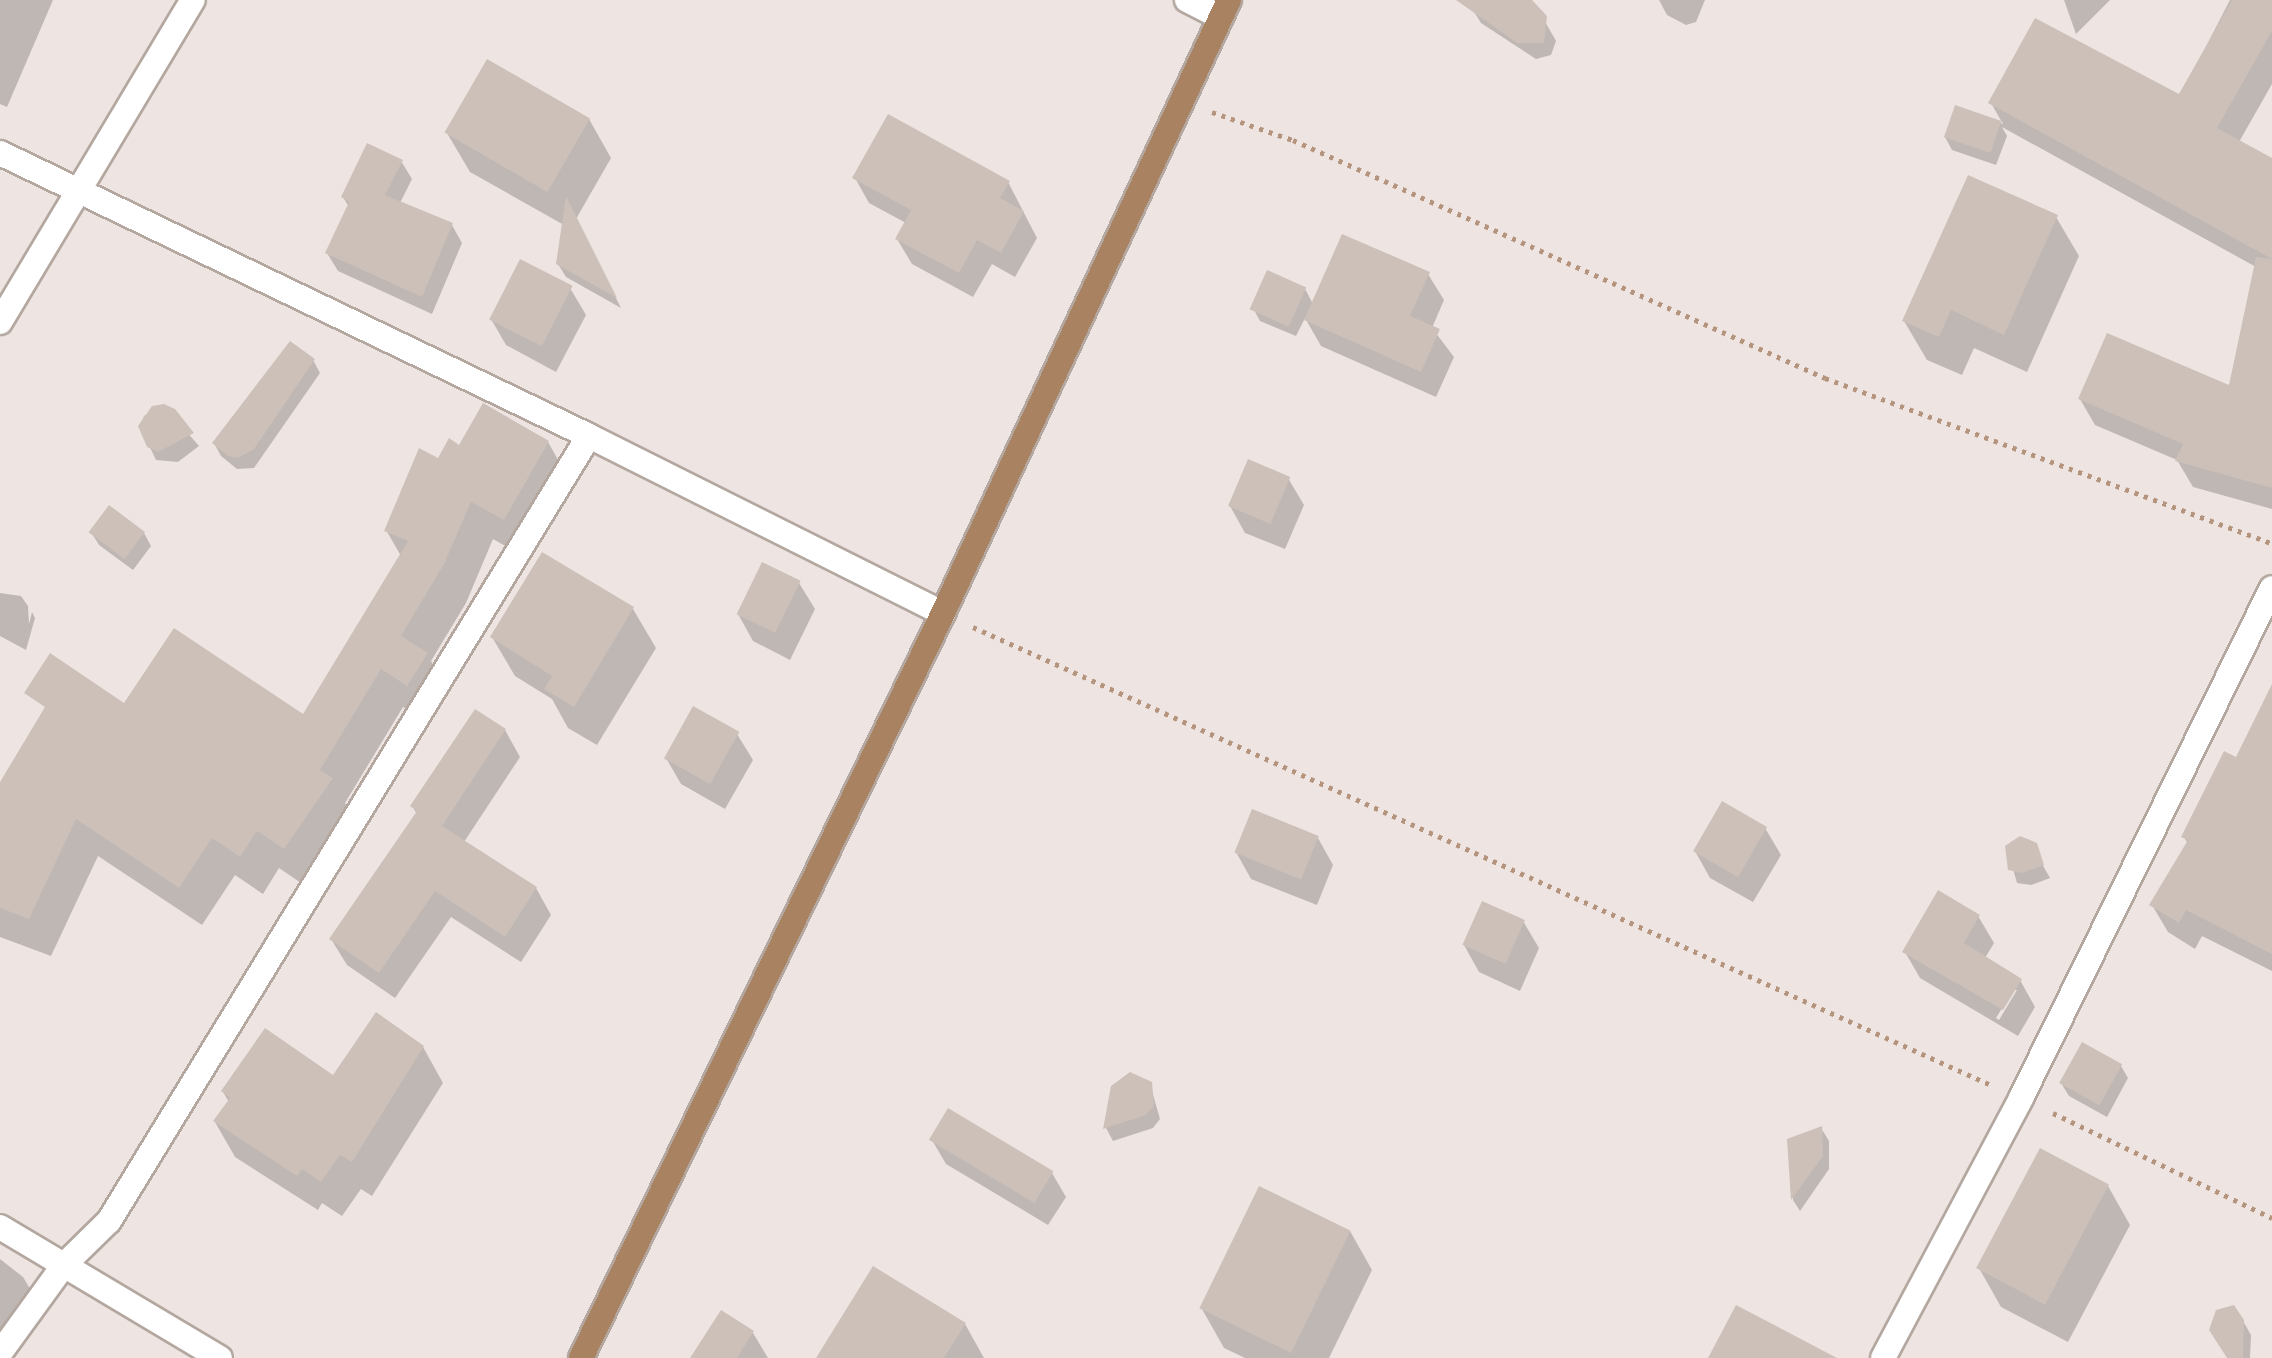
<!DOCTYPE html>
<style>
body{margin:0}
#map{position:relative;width:2272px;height:1358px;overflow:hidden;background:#eee5e2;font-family:"Open Sans",sans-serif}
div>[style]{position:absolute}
.shadow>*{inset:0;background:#0003}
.building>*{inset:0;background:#ccc0b9;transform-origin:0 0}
.path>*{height:5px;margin-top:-2.5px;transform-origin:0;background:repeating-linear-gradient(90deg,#b5947e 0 4px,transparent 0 10px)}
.roads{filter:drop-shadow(2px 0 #b3a7a0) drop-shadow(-2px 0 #b3a7a0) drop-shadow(0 2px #b3a7a0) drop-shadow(0 -2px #b3a7a0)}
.minor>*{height:24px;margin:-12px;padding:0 12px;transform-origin:12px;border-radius:12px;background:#fff}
.major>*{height:24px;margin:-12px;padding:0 12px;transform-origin:12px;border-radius:12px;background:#a88261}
span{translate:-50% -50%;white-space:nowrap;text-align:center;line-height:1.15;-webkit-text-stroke:6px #faf4f3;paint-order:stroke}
</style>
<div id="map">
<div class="shadow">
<i style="clip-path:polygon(0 0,53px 0,7px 107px,0 104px)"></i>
<i style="clip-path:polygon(1481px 0,1523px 0,1539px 11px,1556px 41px,1551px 55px,1536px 59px,1481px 23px,1473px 10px)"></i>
<i style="clip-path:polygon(1705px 0,1696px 22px,1686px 25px,1667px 15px,1659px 0)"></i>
<i style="clip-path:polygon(2064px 0,2110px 0,2076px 34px)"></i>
<i style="clip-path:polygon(2230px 0,2272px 0,2272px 84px,2239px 142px,2272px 160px,2272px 509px,2193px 487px,2177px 460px,2095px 425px,2080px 399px,2230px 388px,2267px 273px,2002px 127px,2007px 136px,1996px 165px,1952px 150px,1945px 137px,1956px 107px,2003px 124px,1991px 103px,2180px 97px)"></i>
<i style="clip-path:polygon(589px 119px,611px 158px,576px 219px,621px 308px,566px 277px,558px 264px,564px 225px,470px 172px,447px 133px)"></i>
<i style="clip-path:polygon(401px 161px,412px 179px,400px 203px,452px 225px,462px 243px,432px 314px,338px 271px,327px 253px,349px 207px,343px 197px)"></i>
<i style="clip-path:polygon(855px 178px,1008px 182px,1037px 238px,1015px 277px,992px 264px,973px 297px,912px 264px,897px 239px,906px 223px,869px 203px)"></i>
<i style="clip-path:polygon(2056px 217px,2079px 256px,2027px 372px,1974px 348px,1962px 375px,1927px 360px,1904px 321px)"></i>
<i style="clip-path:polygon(1428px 274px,1444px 300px,1432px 328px,1454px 357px,1436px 397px,1321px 346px,1305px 318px,1296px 336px,1260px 321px,1253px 308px,1305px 289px,1313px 304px)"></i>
<i style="clip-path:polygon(570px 288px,586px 315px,556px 372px,506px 345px,491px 319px)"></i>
<i style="clip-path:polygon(313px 360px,320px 373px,254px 468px,237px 469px,221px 456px,214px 443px)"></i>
<i style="clip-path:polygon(164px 406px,199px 446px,178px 462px,156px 460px,140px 426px,144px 416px)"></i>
<i style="clip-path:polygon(548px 442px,570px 481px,526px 558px,493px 539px,466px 603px,431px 661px,449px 693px,429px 723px,403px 707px,345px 803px,354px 818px,307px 887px,279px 868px,263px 894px,235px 875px,202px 925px,98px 856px,51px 956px,0 937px,0 786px,124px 706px,304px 717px,401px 556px,386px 530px,438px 461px,460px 448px)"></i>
<i style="clip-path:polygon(1288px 478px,1304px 505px,1285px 549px,1245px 533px,1230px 506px)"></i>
<i style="clip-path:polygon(91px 532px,144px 533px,151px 546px,133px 570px,99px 545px)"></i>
<i style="clip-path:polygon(543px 554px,633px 609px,656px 648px,597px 745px,568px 728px,552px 699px,515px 676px,492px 637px)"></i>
<i style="clip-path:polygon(799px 583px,815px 609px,790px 660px,753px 641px,738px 614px)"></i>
<i style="clip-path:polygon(0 593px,21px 596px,28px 606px,29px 624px,32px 612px,35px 618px,26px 650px,0 636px)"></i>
<i style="clip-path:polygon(2272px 688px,2272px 971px,2202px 936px,2195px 949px,2168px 932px,2152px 905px,2188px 844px,2184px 837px,2237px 759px)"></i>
<i style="clip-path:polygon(505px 730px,520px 757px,464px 842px,536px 888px,551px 915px,521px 962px,451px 917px,395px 998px,347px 965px,331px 939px,417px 814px,412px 806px)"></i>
<i style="clip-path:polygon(737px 734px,753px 760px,725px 809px,681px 784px,666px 758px)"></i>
<i style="clip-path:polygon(1765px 828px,1781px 855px,1753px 902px,1710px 878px,1695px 851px)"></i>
<i style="clip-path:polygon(1318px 838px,1333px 865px,1317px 905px,1251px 879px,1236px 852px)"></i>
<i style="clip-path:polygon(2028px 839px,2050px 878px,2031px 885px,2017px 883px,2007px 847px,2012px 841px)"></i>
<i style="clip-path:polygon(evenodd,1978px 916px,1994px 943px,1985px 958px,2020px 980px,2035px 1007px,2018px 1036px,1920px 978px,1905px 952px,1978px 916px,2013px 990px,2017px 990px,1999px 1020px,1996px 1018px,2013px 990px)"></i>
<i style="clip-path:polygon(1523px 921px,1539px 948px,1520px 991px,1479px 972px,1464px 945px)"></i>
<i style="clip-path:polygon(423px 1047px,443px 1083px,372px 1196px,361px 1189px,342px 1216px,322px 1203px,318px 1210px,235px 1157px,215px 1122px,229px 1102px,223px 1092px,333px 1077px)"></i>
<i style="clip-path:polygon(2121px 1066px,2128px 1078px,2107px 1117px,2069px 1096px,2061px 1083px)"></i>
<i style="clip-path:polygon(1150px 1084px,1160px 1119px,1153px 1128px,1113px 1141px,1106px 1128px,1113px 1087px)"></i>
<i style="clip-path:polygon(1821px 1128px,1829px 1141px,1829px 1169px,1800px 1211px,1793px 1200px,1789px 1140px)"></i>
<i style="clip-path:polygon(932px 1140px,1052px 1173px,1066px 1197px,1048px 1225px,946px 1164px)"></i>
<i style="clip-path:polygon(2108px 1186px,2130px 1225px,2068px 1342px,2001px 1307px,1979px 1268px)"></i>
<i style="clip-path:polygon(1350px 1231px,1372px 1270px,1329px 1358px,1245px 1358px,1224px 1348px,1202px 1309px)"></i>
<i style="clip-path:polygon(0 1259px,23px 1277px,45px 1314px,12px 1358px,0 1358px)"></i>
<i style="clip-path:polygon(2243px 1321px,2251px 1335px,2250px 1358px,2229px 1358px)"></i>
<i style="clip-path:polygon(965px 1324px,984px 1358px,826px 1358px)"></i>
<i style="clip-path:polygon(753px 1333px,768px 1358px,692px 1358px)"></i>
</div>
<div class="building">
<i style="clip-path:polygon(1456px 0,1532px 0,1547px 16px,1544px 43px,1517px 43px)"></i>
<i style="clip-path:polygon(2232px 0,2272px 0,2272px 31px,2217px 128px,2272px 158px,2272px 259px,1988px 103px,2035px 18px,2179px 94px)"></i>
<i style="left:487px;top:59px;width:119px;height:85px;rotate:30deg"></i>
<i style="left:1955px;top:105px;width:49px;height:34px;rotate:19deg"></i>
<i style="clip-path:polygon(888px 114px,1010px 181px,1000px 198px,1024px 211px,1001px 253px,977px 240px,959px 273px,895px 239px,911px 210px,852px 178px)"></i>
<i style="clip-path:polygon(367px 143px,403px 160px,385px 195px,453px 223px,422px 297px,325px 253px,349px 202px,341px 197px)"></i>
<i style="clip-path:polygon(1968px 175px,2058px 215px,2004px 335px,1951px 310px,1939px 337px,1902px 321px)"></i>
<i style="clip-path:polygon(566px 196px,617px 298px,556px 264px)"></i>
<i style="clip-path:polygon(1342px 234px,1430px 272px,1410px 316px,1440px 329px,1421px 372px,1304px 320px)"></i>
<i style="clip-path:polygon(2256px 257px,2272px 259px,2272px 488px,2175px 461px,2183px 444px,2078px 399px,2107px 333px,2229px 385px)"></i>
<i style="left:520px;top:259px;width:59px;height:68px;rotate:27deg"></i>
<i style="left:1267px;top:270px;width:43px;height:43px;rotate:24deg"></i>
<i style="clip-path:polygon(290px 341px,315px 359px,254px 449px,238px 458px,228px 456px,212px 443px)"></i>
<i style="clip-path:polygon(483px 403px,549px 441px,504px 520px,471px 502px,444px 564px,401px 636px,428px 653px,407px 686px,381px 669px,320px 770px,333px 778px,284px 849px,257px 831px,240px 857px,212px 838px,179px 888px,76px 819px,29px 919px,0 908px,0 782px,45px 707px,24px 693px,50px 653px,124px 703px,174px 628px,303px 714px,408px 541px,384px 531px,419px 448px,438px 458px,449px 438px,459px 445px)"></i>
<i style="clip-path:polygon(164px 404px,175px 409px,194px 433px,158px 452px,147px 447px,138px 426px,152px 406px)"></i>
<i style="left:1248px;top:459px;width:46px;height:51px;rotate:23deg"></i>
<i style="left:109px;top:505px;width:45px;height:34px;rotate:37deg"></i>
<i style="clip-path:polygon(542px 552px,634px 607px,574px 707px,544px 689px,552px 676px,490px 637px)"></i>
<i style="left:762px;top:562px;width:43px;height:58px;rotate:26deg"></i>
<i style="clip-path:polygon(2272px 684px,2272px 954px,2186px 910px,2179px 923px,2149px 905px,2188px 840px,2181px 837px,2224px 751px,2236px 757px)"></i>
<i style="left:693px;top:706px;width:53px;height:60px;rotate:29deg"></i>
<i style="clip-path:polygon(475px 709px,506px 729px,442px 826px,537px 887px,505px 937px,435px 891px,379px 973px,329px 939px,417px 811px,410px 806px)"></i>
<i style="left:1722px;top:801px;width:52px;height:58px;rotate:30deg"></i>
<i style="left:1252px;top:809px;width:72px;height:47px;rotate:22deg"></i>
<i style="clip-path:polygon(2020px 836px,2037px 843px,2044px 865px,2022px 873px,2008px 870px,2005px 846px)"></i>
<i style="clip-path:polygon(1938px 890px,1980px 915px,1964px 943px,2022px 979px,2003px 1010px,1902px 952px)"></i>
<i style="left:1482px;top:901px;width:47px;height:48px;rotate:24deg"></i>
<i style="clip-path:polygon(376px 1012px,424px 1046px,352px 1162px,340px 1155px,321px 1182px,302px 1169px,297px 1176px,213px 1121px,230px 1098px,221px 1091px,265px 1028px,333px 1075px)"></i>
<i style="left:2082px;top:1042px;width:46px;height:47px;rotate:29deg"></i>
<i style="clip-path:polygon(1130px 1072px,1152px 1082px,1154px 1106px,1146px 1115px,1103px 1129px,1111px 1086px)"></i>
<i style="left:948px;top:1108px;width:123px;height:37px;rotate:31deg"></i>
<i style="clip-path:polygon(1822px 1126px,1823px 1156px,1791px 1200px,1787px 1139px)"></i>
<i style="left:2040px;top:1148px;width:78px;height:136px;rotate:28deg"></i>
<i style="left:1259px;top:1186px;width:102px;height:136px;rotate:26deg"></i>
<i style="clip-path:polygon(873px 1266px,966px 1323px,944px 1358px,816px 1358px)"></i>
<i style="clip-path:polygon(1736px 1305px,1837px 1358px,1708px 1358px)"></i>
<i style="clip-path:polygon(2234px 1305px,2244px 1320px,2243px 1358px,2227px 1358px,2209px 1330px,2216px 1310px)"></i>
<i style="clip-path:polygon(721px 1310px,754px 1331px,737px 1358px,690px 1358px)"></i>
</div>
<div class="path">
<i style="left:1212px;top:112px;width:86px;rotate:19.1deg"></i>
<i style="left:1293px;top:140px;width:583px;rotate:24.1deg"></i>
<i style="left:1825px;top:378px;width:476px;rotate:20.3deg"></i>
<i style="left:973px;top:627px;width:1114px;rotate:24.22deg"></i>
<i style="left:2053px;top:1113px;width:243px;rotate:25.6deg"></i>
</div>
<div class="roads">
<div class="minor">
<i style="left:1187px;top:0;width:38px;rotate:27deg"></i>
<i style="left:0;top:153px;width:653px;rotate:25.66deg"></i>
<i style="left:589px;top:436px;width:396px;rotate:26.6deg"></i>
<i style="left:0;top:322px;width:375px;rotate:-59.1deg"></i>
<i style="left:0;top:1227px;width:256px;rotate:30.8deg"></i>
<i style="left:0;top:1353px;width:109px;rotate:-54deg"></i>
<i style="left:64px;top:1265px;width:63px;rotate:-44.4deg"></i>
<i style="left:109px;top:1221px;width:920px;rotate:-58.56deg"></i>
<i style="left:1883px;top:1358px;width:294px;rotate:-62deg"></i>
<i style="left:2021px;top:1098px;width:568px;rotate:-63.8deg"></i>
</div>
<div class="major">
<i style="left:581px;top:1358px;width:828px;rotate:-64.08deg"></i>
<i style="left:943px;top:613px;width:676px;rotate:-64.99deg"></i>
</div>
</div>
</div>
